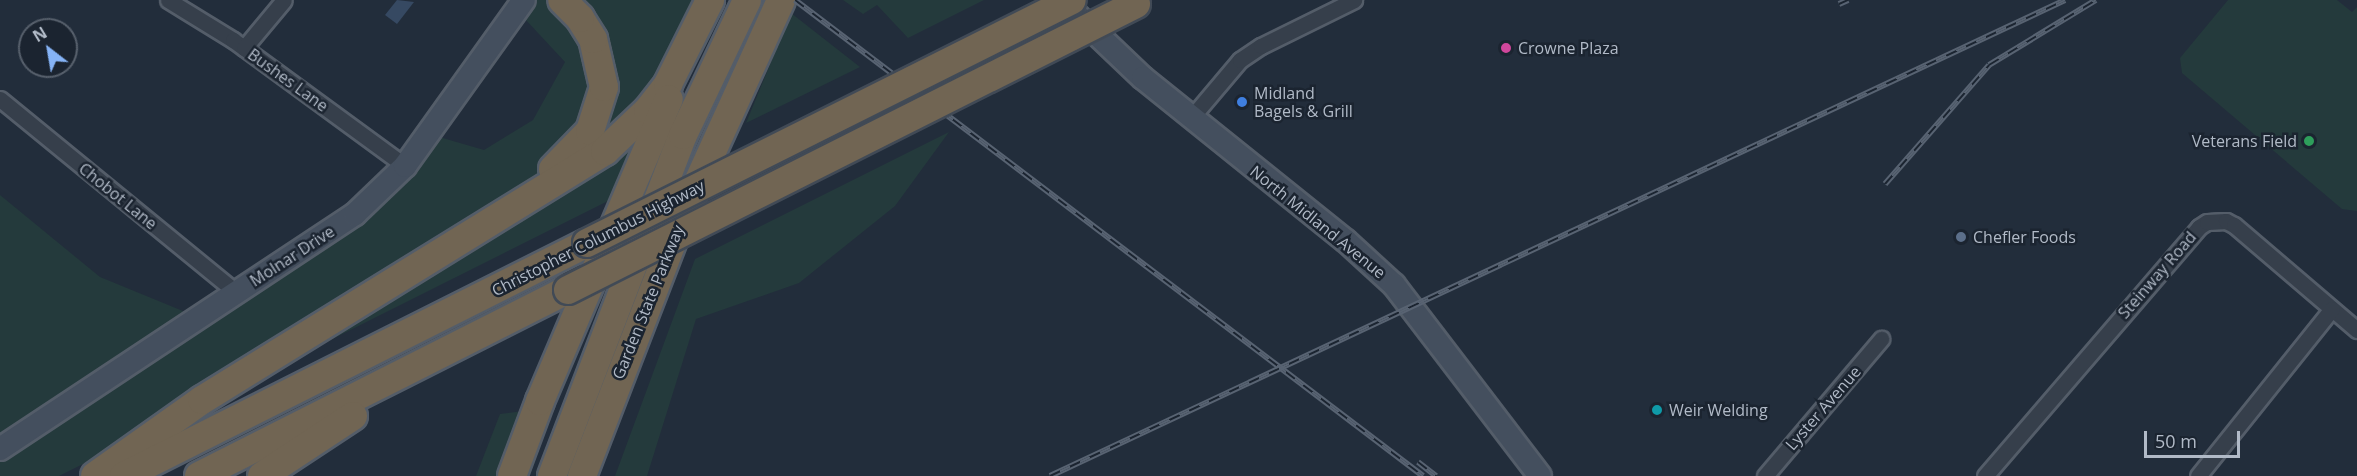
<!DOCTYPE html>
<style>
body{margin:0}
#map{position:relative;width:2357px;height:476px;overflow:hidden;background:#222d3b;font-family:"Open Sans",sans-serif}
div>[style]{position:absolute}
.green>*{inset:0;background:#243a3c}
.water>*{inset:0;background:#364962}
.roads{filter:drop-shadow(2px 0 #545d69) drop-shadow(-2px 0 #545d69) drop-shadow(0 2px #545d69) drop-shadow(0 -2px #545d69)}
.street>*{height:15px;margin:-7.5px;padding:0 7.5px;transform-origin:7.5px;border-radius:7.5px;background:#363f4b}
.secondary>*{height:22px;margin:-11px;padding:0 11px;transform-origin:11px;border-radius:11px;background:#444f5e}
.highway>*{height:28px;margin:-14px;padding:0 14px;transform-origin:14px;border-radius:14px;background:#716553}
.rail>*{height:6px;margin-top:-3px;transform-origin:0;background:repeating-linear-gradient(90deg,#1b2430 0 11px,#586372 0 22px);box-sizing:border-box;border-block:2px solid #586372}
.bridges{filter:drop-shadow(2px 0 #414a56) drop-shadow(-2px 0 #414a56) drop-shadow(0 2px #414a56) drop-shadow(0 -2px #414a56)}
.highway-bridge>*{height:28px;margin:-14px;padding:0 14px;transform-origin:14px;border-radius:14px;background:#716553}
.dots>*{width:16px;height:16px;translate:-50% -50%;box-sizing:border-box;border:3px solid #1b2430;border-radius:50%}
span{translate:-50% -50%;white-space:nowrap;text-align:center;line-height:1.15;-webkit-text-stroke:5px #1b2430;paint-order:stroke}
.poi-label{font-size:16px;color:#b1bac7}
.left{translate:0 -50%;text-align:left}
.right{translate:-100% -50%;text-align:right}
.street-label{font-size:16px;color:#b1bac7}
.north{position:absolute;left:18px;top:18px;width:60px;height:60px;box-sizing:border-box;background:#1b2430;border:2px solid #57606c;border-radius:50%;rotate:329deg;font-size:16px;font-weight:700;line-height:24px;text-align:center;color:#b1bac7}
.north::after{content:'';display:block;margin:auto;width:21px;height:27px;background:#86b4f7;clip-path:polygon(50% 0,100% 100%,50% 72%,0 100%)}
.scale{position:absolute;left:2144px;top:431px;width:96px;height:27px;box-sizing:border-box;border:3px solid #b1bac7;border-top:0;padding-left:8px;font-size:18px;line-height:21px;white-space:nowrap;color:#b1bac7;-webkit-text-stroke:4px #1b2430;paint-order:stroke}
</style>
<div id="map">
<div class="green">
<i style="clip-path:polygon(530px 0,701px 0,626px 192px,59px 476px,0 476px,0 195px,100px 277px,200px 318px,315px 241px,429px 134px,484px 150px,533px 120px,565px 62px,525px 19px)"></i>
<i style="clip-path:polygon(843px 0,984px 0,908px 38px,877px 5px,863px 14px)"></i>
<i style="clip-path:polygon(2228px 0,2337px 0,2352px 12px,2357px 7px,2357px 211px,2342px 209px,2182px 73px,2180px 58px)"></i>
<i style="clip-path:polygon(791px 13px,860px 67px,746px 123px)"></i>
<i style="clip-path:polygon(949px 132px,895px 206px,799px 283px,696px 319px,647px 476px,615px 476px,695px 259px)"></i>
<i style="clip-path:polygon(546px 408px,523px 476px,476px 476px,500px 414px)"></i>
</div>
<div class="water">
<i style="clip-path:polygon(397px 0,414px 2px,397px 24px,385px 15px)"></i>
</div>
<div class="roads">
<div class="street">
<i style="left:168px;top:0;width:76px;rotate:31.6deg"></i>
<i style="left:233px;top:40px;width:213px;rotate:36.2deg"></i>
<i style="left:244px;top:48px;width:62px;rotate:-50.2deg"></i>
<i style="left:0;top:99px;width:306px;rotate:39.3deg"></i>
<i style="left:1191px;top:118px;width:76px;rotate:-49.8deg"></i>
<i style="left:1240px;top:60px;width:25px;rotate:-34deg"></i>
<i style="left:1261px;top:46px;width:104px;rotate:-26.3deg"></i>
<i style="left:1765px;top:476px;width:180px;rotate:-49.7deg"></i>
<i style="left:1985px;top:476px;width:328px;rotate:-49.3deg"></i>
<i style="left:2199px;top:227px;width:9px;rotate:-32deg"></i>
<i style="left:2207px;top:222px;width:19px;rotate:-3deg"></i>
<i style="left:2226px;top:221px;width:9px;rotate:27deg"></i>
<i style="left:2234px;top:225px;width:162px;rotate:40.5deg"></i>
<i style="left:2198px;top:476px;width:214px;rotate:-51.3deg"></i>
</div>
<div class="secondary">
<i style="left:1061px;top:0;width:113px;rotate:43.6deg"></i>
<i style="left:1143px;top:78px;width:260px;rotate:38.8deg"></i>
<i style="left:1346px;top:241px;width:65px;rotate:42.5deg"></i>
<i style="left:1394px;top:285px;width:240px;rotate:52.6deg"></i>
<i style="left:0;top:449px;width:426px;rotate:-33.5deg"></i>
<i style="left:355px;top:214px;width:69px;rotate:-43.8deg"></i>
<i style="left:405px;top:166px;width:204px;rotate:-54.4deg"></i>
</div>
<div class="highway">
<i style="left:553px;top:169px;width:53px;rotate:-45.8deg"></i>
<i style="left:590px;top:131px;width:46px;rotate:-72.3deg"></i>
<i style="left:604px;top:87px;width:49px;rotate:-102.9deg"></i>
<i style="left:593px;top:39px;width:25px;rotate:-122deg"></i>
<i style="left:580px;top:18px;width:25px;rotate:-135deg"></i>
<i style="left:95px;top:476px;width:131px;rotate:-35.4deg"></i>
<i style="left:202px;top:400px;width:474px;rotate:-31.7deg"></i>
<i style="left:605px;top:151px;width:59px;rotate:-43.6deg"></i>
<i style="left:648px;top:110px;width:33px;rotate:-52deg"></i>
<i style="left:668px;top:84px;width:94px;rotate:-63.4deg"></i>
<i style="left:124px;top:476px;width:518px;rotate:-26.71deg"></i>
<i style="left:199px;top:476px;width:413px;rotate:-26.8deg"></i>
<i style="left:262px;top:476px;width:109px;rotate:-33.4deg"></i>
<i style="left:512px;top:476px;width:80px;rotate:-69.5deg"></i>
<i style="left:540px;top:401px;width:328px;rotate:-66.9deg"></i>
<i style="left:552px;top:476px;width:365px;rotate:-69deg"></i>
<i style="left:683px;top:135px;width:149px;rotate:-64.6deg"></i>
<i style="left:582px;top:476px;width:270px;rotate:-68.9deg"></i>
<i style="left:679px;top:224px;width:246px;rotate:-65.5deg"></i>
</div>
</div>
<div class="rail">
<i style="left:795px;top:0;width:788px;rotate:37.16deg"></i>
<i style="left:1839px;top:4px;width:10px;rotate:-24deg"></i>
<i style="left:1885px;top:184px;width:158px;rotate:-48.8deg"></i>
<i style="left:1989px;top:65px;width:125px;rotate:-31.3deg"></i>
<i style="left:1418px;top:462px;width:23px;rotate:38deg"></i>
<i style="left:1050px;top:476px;width:1121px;rotate:-25.12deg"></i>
</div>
<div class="bridges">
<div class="highway-bridge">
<i style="left:587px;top:243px;width:542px;rotate:-26.61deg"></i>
<i style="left:568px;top:290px;width:636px;rotate:-26.73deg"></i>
</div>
</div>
<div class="dots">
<i style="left:1506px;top:48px;background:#d1479c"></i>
<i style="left:1242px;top:102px;background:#3f7fe0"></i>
<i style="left:2309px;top:141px;background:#2e9e5b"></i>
<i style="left:1961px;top:237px;background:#5c6f8a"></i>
<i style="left:1657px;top:410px;background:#0f9aa8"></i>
</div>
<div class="poi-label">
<span class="left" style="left:1518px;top:48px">Crowne Plaza</span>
<span class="left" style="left:1254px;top:102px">Midland<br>Bagels &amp; Grill</span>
<span class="right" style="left:2297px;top:141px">Veterans Field</span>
<span class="left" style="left:1973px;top:237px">Chefler Foods</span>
<span class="left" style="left:1669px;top:410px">Weir Welding</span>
</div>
<div class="street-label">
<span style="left:288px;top:80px;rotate:36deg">Bushes Lane</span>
<span style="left:118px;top:196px;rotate:39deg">Chobot Lane</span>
<span style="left:1318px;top:222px;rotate:39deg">North Midland Avenue</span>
<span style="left:598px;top:238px;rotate:-27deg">Christopher Columbus Highway</span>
<span style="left:292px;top:256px;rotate:-33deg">Molnar Drive</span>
<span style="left:2157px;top:275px;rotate:-49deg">Steinway Road</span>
<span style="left:648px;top:302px;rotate:-68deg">Garden State Parkway</span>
<span style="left:1823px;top:408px;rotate:-49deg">Lyster Avenue</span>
</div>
<div class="north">N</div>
<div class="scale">50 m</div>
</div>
